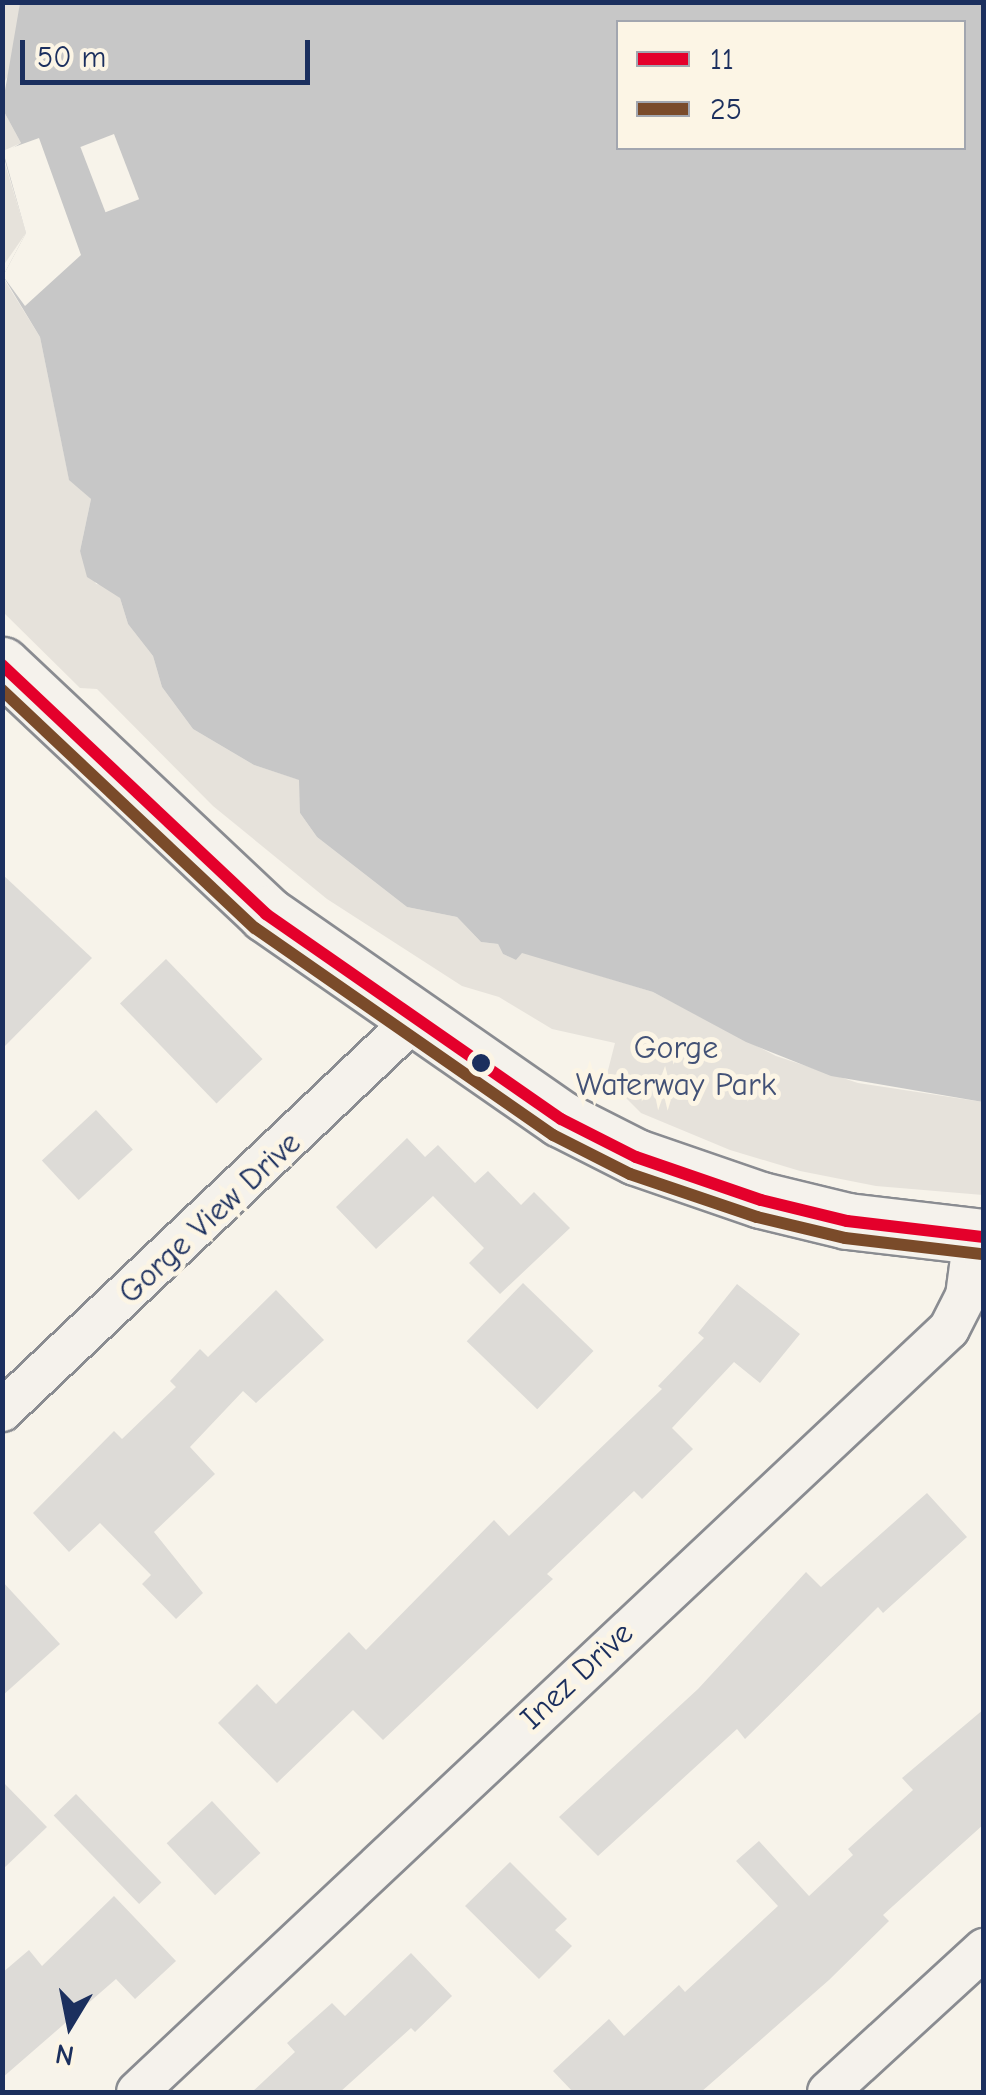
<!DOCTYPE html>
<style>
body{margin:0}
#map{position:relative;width:986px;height:2095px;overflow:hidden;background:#f7f3ea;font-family:"Comic Neue",sans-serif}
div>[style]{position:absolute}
.green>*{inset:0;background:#e6e2db}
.water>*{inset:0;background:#c7c7c7}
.pier>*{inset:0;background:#f7f3ea;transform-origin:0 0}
.building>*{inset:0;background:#dddbd7;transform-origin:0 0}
.roads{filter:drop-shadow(2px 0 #8a8c91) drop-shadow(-2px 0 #8a8c91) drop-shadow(0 2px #8a8c91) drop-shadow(0 -2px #8a8c91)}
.minor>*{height:40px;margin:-20px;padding:0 20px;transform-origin:20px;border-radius:20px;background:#f5f2ec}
.secondary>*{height:55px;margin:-27.5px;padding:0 27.5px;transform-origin:27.5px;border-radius:27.5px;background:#f5f2ec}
.bus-1>*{height:12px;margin:-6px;padding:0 6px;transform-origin:6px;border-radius:6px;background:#e4002b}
.bus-2>*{height:12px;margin:-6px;padding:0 6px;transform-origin:6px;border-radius:6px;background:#7a4b2a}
.dots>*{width:28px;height:28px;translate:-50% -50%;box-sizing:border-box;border:5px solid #fcf5e5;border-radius:50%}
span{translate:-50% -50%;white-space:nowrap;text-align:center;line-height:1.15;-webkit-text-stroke:10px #fcf5e5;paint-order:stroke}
.park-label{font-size:32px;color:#425176}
.street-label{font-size:32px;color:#1b2f5e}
.frame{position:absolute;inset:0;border:5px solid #1b2f5e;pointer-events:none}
.legend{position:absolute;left:616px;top:20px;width:350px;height:130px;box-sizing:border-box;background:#fcf5e5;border:2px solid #a2a6af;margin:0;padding:12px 18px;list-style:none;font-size:30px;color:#1b2f5e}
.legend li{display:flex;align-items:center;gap:20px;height:50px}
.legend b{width:50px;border:2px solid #a2a6af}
.north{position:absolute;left:20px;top:1975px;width:100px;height:100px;-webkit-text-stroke:8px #fcf5e5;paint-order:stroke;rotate:190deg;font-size:28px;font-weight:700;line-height:40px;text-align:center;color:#1b2f5e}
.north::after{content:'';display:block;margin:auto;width:35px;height:45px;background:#1b2f5e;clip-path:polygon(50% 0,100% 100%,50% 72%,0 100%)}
.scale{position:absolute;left:20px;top:40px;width:290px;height:45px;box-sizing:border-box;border:5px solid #1b2f5e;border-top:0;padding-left:12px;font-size:30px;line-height:35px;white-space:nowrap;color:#1b2f5e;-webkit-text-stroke:8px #fcf5e5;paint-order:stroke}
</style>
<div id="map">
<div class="green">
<i style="clip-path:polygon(3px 3px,20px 3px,14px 66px,3px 84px)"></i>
<i style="clip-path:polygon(2px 108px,21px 143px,3px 151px,2px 151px)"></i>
<i style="clip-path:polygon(2px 154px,26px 233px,3px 266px,2px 266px)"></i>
<i style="clip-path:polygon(2px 276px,40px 337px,69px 479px,91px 499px,80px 551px,96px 584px,111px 586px,120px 598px,128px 624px,153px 656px,162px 687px,193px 729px,254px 765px,300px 780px,300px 813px,317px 837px,407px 907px,457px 917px,481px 942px,498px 944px,503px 954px,516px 960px,522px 952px,653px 992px,776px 1056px,858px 1083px,983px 1102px,983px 1195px,876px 1186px,800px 1171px,730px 1150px,641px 1113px,606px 1078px,615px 1043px,552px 1029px,499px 997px,462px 986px,327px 899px,213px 806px,97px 689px,80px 688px,3px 612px)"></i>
</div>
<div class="water">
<i style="clip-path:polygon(evenodd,20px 3px,983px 3px,983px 1102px,831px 1076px,746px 1042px,653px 992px,522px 953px,516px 960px,503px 954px,498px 944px,481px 942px,457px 917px,407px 907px,317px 837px,300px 813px,299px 780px,254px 765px,193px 729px,162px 687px,153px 656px,128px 624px,120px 598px,87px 577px,80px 551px,91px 499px,69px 480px,40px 337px,3px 276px,26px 233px,3px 154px,21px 143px,2px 108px,20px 3px,618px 22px,964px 22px,964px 148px,618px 148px,618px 22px)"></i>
</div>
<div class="pier">
<i style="left:114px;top:134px;width:70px;height:36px;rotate:69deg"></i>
<i style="clip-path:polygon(39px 138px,81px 255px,25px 306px,3px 276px,26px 233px,3px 151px)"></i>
</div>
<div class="building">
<i style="clip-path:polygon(2px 874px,92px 958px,2px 1049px)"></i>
<i style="left:166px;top:959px;width:139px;height:64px;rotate:46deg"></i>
<i style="left:96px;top:1110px;width:54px;height:74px;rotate:47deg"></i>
<i style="clip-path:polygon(407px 1138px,425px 1157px,438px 1145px,475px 1183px,488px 1171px,521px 1205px,534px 1192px,570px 1228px,500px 1294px,469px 1263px,484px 1248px,433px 1196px,376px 1249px,336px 1207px)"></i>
<i style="left:523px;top:1283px;width:98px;height:81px;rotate:44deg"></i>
<i style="clip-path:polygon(737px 1284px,800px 1334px,760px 1383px,734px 1362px,672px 1428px,693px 1449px,642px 1499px,634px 1491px,547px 1574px,553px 1579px,383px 1740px,353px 1710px,277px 1783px,218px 1723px,257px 1684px,276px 1704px,349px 1632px,366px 1650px,494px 1520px,509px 1536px,662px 1389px,658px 1386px,704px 1338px,698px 1333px)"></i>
<i style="clip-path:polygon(276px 1290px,324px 1340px,256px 1403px,243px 1391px,190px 1447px,215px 1474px,154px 1532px,203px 1593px,176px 1619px,142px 1584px,151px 1575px,100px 1523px,69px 1552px,33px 1513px,114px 1431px,122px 1439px,176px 1387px,170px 1381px,200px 1349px,208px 1357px)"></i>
<i style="clip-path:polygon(927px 1493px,967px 1537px,883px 1613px,878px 1607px,745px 1739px,737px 1729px,598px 1856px,559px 1817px,698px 1689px,806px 1572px,821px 1587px)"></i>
<i style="clip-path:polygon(2px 1581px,60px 1644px,2px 1696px)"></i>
<i style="clip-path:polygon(984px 1709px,984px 1824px,883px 1915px,889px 1921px,829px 1980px,701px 2092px,573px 2092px,553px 2071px,609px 2019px,624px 2036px,679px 1985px,685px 1992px,778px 1906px,736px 1861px,759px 1841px,809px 1896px,853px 1855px,848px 1849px,913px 1790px,902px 1778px)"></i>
<i style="clip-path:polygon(2px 1781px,47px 1827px,2px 1870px)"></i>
<i style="left:76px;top:1794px;width:123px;height:31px;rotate:46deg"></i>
<i style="left:212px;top:1801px;width:71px;height:62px;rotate:47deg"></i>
<i style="clip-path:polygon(510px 1862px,567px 1919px,555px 1930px,572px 1946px,539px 1979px,465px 1906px)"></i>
<i style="clip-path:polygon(114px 1896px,176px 1961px,135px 1999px,116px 1979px,2px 2078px,2px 1973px,29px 1950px,42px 1966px)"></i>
<i style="clip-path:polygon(411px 1953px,452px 1996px,415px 2032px,411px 2028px,340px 2092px,252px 2092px,295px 2052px,287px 2043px,332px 2003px,345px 2016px)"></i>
</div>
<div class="roads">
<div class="minor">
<i style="left:2px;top:1411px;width:567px;rotate:-43.5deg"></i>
<i style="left:137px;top:2092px;width:1114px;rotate:-43.22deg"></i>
<i style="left:949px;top:1329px;width:37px;rotate:-63deg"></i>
<i style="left:966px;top:1296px;width:61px;rotate:-82.4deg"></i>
<i style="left:828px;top:2092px;width:212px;rotate:-42.5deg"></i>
</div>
<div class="secondary">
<i style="left:2px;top:665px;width:363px;rotate:43.3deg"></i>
<i style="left:266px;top:914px;width:359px;rotate:34.8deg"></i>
<i style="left:561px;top:1119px;width:84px;rotate:26.9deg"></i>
<i style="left:636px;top:1157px;width:132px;rotate:19deg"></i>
<i style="left:761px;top:1200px;width:89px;rotate:13.7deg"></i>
<i style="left:847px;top:1221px;width:138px;rotate:6.7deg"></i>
</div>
</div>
<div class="bus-1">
<i style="left:2px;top:665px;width:363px;rotate:43.3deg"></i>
<i style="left:266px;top:914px;width:359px;rotate:34.8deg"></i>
<i style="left:561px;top:1119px;width:84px;rotate:26.9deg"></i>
<i style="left:636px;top:1157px;width:132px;rotate:19deg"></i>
<i style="left:761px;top:1200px;width:89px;rotate:13.7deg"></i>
<i style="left:847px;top:1221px;width:138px;rotate:6.7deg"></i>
</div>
<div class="bus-2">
<i style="left:2px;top:690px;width:347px;rotate:43.3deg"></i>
<i style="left:255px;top:928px;width:363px;rotate:34.8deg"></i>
<i style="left:553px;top:1135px;width:86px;rotate:26.9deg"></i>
<i style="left:630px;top:1174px;width:134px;rotate:18.7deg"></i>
<i style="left:757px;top:1217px;width:90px;rotate:13.4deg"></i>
<i style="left:845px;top:1238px;width:138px;rotate:6.7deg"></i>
</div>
<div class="dots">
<i style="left:481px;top:1063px;background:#1b2f5e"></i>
</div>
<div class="park-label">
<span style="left:676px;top:1067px">Gorge<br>Waterway Park</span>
</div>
<div class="street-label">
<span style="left:210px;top:1218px;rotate:-43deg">Gorge View Drive</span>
<span style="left:577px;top:1676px;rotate:-43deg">Inez Drive</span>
</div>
<div class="frame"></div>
<ul class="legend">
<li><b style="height:12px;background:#e4002b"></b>11</li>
<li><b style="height:12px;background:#7a4b2a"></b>25</li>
</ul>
<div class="north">N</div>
<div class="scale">50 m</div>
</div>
